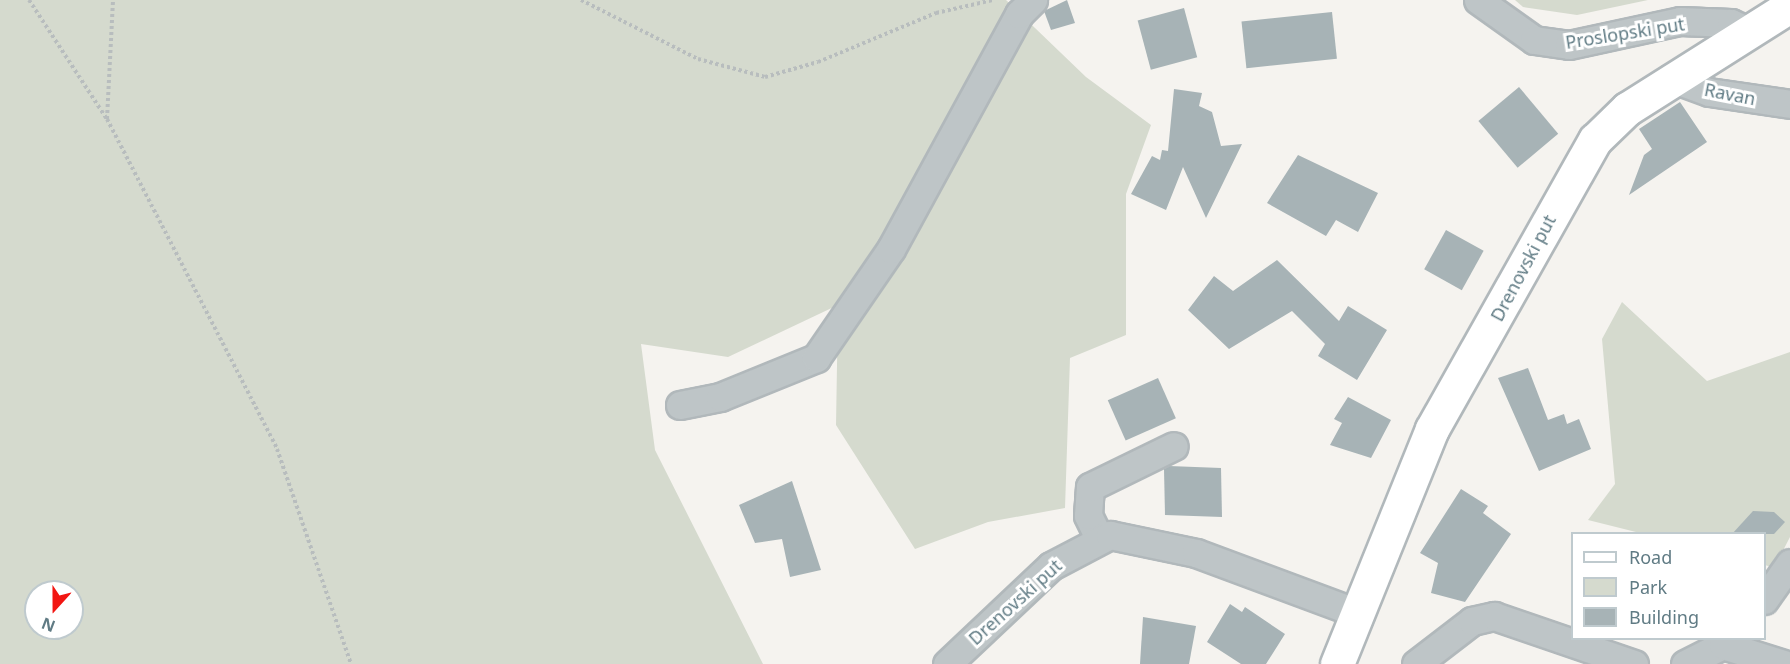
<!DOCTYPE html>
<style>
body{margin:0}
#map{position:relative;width:1790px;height:664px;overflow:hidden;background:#f5f3ef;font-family:"Noto Sans",sans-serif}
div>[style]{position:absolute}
.green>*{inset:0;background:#d5dace}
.building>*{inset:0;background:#a7b3b6;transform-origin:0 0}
.path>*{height:4px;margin-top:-2px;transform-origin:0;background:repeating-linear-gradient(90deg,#b8bdbe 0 3px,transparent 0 6px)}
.roads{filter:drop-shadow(2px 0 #b1b8bb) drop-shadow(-2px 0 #b1b8bb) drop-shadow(0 2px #b1b8bb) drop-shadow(0 -2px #b1b8bb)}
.minor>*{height:27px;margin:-13.5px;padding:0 13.5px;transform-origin:13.5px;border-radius:13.5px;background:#bec5c7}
.major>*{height:33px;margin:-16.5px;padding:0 16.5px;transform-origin:16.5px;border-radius:16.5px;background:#fff}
span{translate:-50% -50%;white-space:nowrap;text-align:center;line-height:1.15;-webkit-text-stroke:6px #fff;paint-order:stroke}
.street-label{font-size:18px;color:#607b84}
.legend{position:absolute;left:1571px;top:532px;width:195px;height:108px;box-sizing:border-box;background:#fff;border:2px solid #bfcace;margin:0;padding:8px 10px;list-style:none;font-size:18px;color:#607b84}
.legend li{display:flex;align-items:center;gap:12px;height:30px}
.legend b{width:30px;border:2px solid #bfcace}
.north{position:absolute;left:24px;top:580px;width:60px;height:60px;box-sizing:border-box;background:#fff;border:2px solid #bfcace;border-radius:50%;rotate:201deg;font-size:16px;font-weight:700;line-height:24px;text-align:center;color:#607b84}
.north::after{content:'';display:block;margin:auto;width:21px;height:27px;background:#f21612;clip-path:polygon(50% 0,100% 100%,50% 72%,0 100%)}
</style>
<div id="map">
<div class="green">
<i style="clip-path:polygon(evenodd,0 0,1006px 0,1086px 77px,1151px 125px,1126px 194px,1126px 335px,1070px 358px,1065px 508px,988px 522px,915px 549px,836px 425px,838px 305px,728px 357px,641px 344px,655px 450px,763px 664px,0 664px,0 0,36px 592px,72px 592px,72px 628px,36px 628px,36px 592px)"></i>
<i style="clip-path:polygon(1515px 0,1648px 0,1577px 15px,1523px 7px)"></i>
<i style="clip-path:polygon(1622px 302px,1707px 381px,1790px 352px,1790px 537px,1774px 568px,1765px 565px,1764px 534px,1640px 533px,1588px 520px,1615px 484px,1602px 339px)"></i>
</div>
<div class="building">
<i style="clip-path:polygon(1067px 0,1075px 23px,1051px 30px,1044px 11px)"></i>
<i style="left:1184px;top:8px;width:51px;height:48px;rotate:75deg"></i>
<i style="left:1332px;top:12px;width:47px;height:91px;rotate:84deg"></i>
<i style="left:1519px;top:87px;width:61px;height:53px;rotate:50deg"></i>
<i style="clip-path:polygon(1174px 89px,1202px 93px,1199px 106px,1212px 112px,1221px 146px,1242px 144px,1206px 218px,1183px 167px,1166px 210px,1131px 194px,1152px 156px,1160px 160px,1162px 150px,1168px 151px)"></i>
<i style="clip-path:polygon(1680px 102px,1707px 142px,1629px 195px,1644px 155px,1652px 149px,1639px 129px)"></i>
<i style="clip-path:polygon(1298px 155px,1378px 193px,1358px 232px,1336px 220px,1326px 236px,1267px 203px)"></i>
<i style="left:1446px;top:230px;width:43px;height:45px;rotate:29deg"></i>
<i style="clip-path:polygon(1277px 260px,1339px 321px,1348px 306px,1387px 330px,1357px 380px,1318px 356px,1325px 344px,1292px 311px,1229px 349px,1188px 310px,1214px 276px,1233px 291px)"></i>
<i style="clip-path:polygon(1528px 368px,1548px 420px,1564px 414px,1567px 424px,1579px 419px,1591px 449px,1539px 471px,1498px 378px)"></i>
<i style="left:1158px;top:378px;width:44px;height:55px;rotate:66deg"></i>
<i style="clip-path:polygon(1348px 397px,1391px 420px,1371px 458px,1330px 445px,1342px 423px,1334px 419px)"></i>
<i style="clip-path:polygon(1169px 466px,1221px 468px,1222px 517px,1165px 515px,1164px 469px)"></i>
<i style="clip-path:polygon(792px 481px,821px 570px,790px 577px,782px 539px,755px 543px,739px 505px)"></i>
<i style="clip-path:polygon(1461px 489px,1488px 506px,1483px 513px,1511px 534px,1465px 602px,1431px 593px,1438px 563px,1420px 553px)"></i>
<i style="clip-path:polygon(1753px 511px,1774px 512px,1785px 522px,1774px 534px,1732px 534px)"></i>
<i style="clip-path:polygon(1230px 604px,1242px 612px,1245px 607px,1285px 634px,1266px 664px,1241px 664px,1207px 642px)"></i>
<i style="clip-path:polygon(1143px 617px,1196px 626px,1189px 664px,1140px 664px)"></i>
</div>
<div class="path">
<i style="left:29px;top:0;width:142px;rotate:56.8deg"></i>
<i style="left:107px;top:119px;width:371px;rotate:62.7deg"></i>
<i style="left:277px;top:449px;width:227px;rotate:71deg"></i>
<i style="left:581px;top:0;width:131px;rotate:26.8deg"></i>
<i style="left:698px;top:59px;width:69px;rotate:15deg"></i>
<i style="left:765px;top:77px;width:55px;rotate:-15.8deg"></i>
<i style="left:818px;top:62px;width:128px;rotate:-22.6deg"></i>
<i style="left:936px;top:13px;width:58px;rotate:-12.8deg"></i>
<i style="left:107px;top:119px;width:119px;rotate:-87.1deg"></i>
</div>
<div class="roads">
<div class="minor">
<i style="left:1478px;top:0;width:69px;rotate:35.5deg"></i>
<i style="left:1534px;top:40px;width:35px;rotate:8deg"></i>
<i style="left:1569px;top:45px;width:114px;rotate:-12.2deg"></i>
<i style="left:1680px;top:21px;width:51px;rotate:2.2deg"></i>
<i style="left:1731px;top:23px;width:19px;rotate:25deg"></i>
<i style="left:1671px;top:78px;width:40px;rotate:20.2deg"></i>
<i style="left:1709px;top:92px;width:82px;rotate:8.4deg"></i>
<i style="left:680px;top:405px;width:41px;rotate:-11.3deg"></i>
<i style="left:720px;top:397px;width:104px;rotate:-22.1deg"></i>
<i style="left:816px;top:358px;width:132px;rotate:-55.5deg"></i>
<i style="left:891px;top:249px;width:268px;rotate:-61.4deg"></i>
<i style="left:1019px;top:14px;width:20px;rotate:-45deg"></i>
<i style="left:1099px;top:538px;width:25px;rotate:-116deg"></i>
<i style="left:1088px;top:515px;width:28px;rotate:-86deg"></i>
<i style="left:1090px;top:487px;width:93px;rotate:-26deg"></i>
<i style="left:1764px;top:600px;width:45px;rotate:-54.9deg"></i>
<i style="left:947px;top:664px;width:143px;rotate:-43.3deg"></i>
<i style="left:1051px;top:566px;width:67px;rotate:-27.7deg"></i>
<i style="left:1110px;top:535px;width:88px;rotate:11.8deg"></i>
<i style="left:1196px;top:553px;width:175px;rotate:20.4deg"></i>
<i style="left:1416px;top:664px;width:71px;rotate:-37.5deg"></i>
<i style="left:1472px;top:621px;width:23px;rotate:-13deg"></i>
<i style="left:1494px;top:616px;width:148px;rotate:18.9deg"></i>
<i style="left:1685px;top:664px;width:42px;rotate:-26.6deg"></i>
<i style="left:1723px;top:645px;width:64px;rotate:17.3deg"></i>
</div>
<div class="major">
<i style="left:1337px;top:664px;width:253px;rotate:-68deg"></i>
<i style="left:1432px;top:429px;width:332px;rotate:-60.6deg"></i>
<i style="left:1595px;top:140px;width:45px;rotate:-44.1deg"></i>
<i style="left:1627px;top:109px;width:193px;rotate:-32.3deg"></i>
</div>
</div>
<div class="street-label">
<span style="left:1625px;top:33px;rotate:-9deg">Proslopski put</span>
<span style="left:1730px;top:94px;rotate:11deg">Ravan</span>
<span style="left:1523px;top:268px;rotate:-62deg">Drenovski put</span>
<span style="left:1015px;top:602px;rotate:-42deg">Drenovski put</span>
</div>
<ul class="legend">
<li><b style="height:8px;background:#fff"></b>Road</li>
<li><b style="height:16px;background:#d5dace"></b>Park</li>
<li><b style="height:16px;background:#a7b3b6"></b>Building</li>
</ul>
<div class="north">N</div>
</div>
